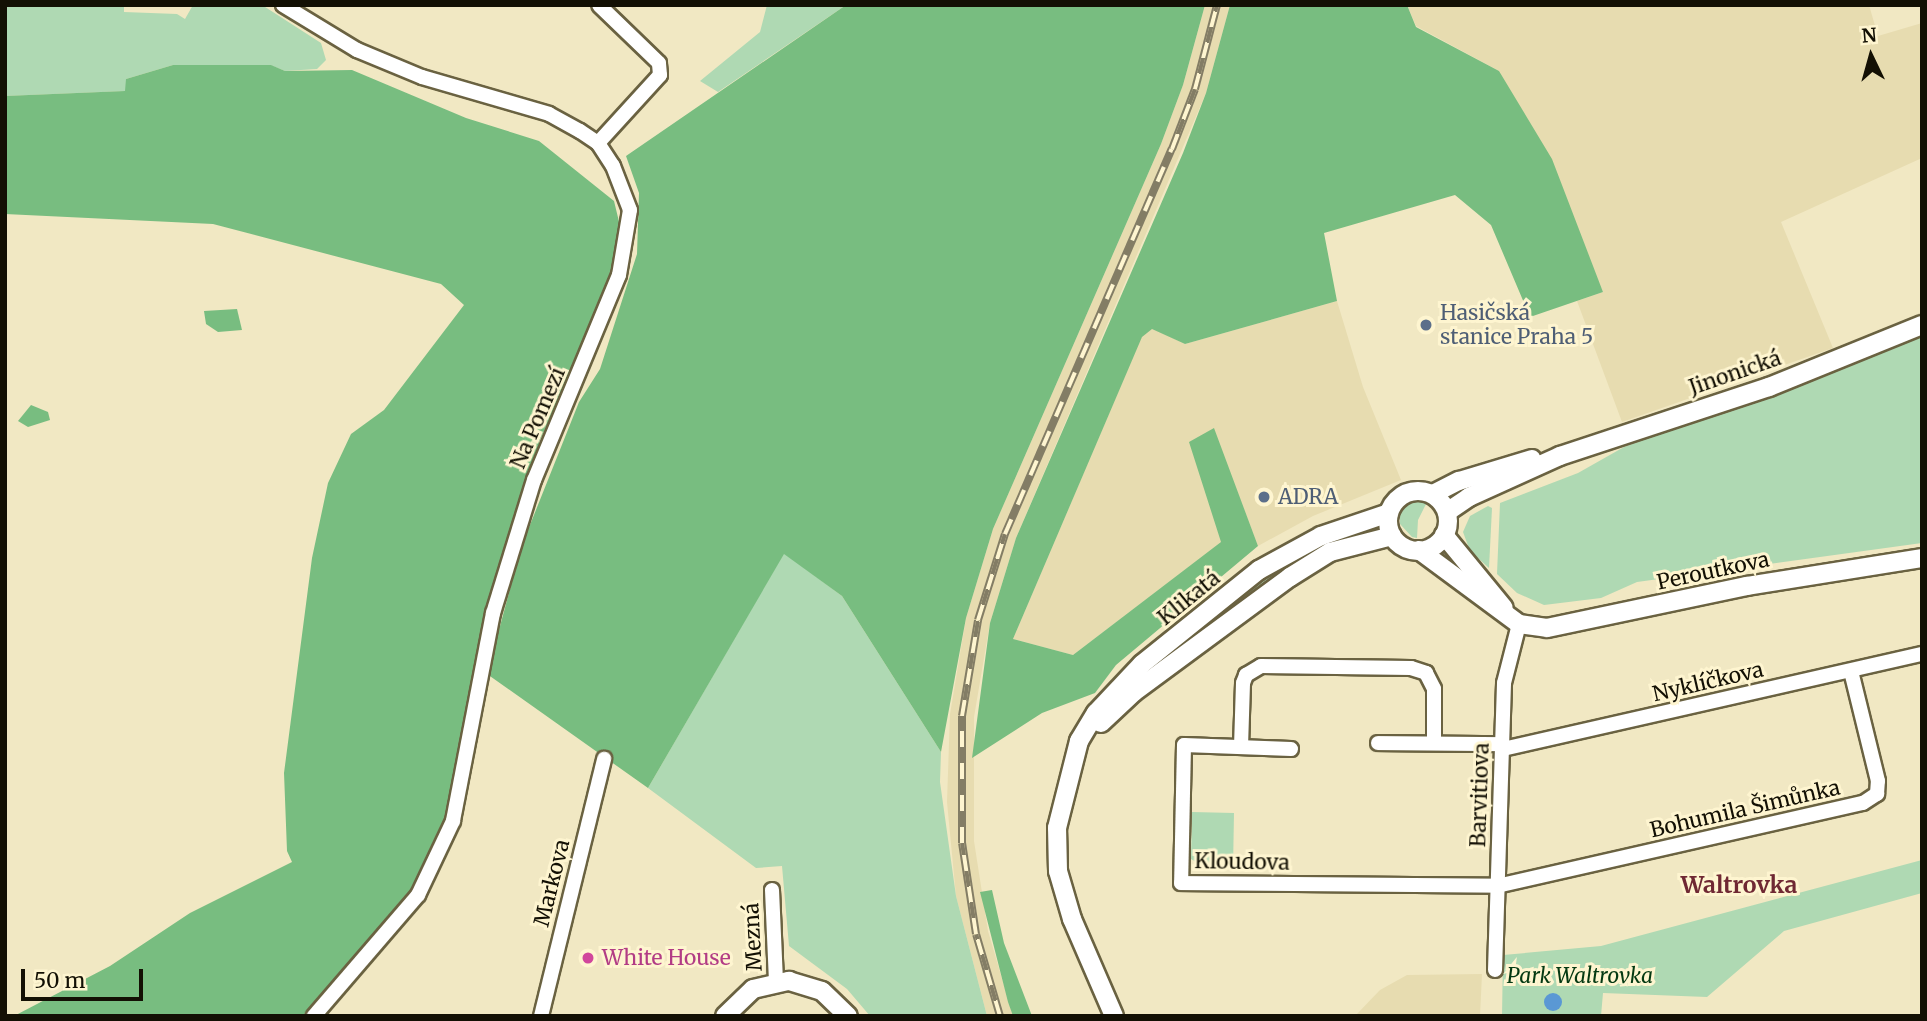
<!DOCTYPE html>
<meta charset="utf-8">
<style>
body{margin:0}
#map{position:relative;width:1927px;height:1021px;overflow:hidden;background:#f1e8c3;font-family:Merriweather,serif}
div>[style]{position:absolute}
.built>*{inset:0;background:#e7dcb0}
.green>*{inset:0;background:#afd9b3}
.forest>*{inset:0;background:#78bd80}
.water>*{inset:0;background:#5a98d4}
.round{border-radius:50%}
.roads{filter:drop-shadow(2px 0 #6a6241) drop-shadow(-2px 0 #6a6241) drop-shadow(0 2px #6a6241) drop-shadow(0 -2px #6a6241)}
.minor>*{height:14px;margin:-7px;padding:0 7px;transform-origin:7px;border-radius:7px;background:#fff}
.tertiary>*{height:18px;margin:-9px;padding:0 9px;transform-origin:9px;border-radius:9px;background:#fff}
.tertiary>.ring{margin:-9px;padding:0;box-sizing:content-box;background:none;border:18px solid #fff;border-radius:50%}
.rail>*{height:8px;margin-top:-4px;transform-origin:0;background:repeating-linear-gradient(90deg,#fef5d0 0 16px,#837d65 0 32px);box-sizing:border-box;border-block:2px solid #837d65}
.dots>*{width:19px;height:19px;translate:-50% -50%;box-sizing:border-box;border:4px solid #fef5d0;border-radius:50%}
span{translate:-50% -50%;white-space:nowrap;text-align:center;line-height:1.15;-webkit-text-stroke:6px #fef5d0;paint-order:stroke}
.service-label{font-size:21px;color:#4e5e75}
.left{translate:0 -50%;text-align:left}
.street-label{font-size:21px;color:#131004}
.hotel-label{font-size:21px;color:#b23c85}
.park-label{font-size:21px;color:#043912;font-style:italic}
.neighbourhood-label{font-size:23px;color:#6f2833;font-weight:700}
.frame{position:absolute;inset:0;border:7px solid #131004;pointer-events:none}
.north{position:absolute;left:1836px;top:21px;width:70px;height:70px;-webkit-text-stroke:5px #fef5d0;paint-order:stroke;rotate:355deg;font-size:19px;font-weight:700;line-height:28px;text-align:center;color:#131004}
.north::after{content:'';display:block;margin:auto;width:24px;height:32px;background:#131004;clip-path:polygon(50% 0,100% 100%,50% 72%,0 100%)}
.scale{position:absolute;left:21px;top:969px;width:122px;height:32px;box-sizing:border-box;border:4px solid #131004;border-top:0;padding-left:9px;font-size:21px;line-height:24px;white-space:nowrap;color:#131004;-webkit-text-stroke:5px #fef5d0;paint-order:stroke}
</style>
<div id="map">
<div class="built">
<i style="clip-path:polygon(1205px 5px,1230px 5px,1206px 93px,1016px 538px,990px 623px,974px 717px,974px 841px,988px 931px,1013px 1016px,987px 1016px,956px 896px,947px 802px,950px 714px,966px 618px,993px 529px,1161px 144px,1183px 85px)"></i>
<i style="clip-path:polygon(1407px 5px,1869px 5px,1878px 36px,1922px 23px,1922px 158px,1781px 222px,1833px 348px,1622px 422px,1577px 301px,1603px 292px,1499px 71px,1416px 26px)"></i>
<i style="clip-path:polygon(1337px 301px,1363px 387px,1401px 480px,1313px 516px,1258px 546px,1213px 429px,1190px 442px,1222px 542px,1073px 655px,1013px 639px,1142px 336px,1152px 328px,1185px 344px)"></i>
<i style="clip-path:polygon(1482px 974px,1480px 1016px,1355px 1016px,1380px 990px,1407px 975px)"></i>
</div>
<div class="green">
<i style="clip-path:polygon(5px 5px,124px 5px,124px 12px,177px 14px,185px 19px,193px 5px,262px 5px,321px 43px,326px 60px,317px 69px,285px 71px,270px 65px,173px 65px,126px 79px,126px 91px,5px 96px)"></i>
<i style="clip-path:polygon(767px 5px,846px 5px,718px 92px,700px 81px,760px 32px)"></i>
<i style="clip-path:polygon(1922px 335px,1922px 543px,1637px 582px,1601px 598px,1544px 605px,1517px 593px,1497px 574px,1500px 503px,1578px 473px,1624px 447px)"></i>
<i style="clip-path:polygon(1421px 500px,1427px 502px,1418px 520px,1417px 538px,1412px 537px,1400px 524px,1400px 512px,1409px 502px)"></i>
<i style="clip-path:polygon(1488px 506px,1492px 508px,1489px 568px,1470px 551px,1463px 532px,1470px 516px)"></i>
<i style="clip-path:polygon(784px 553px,842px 596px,941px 752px,940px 782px,956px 896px,987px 1016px,870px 1016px,847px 989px,789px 946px,782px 866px,756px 868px,648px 788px)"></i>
<i style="clip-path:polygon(1278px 570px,1281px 576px,1121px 694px,1171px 650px)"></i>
<i style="clip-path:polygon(1192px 812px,1234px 813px,1233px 869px,1206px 868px,1191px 859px)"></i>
<i style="clip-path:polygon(1922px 860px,1922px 893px,1784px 931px,1707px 997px,1603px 993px,1601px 1016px,1502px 1016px,1503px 955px,1601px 946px)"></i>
</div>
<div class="forest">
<i style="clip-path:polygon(846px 5px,1205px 5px,1183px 85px,1161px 144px,993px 529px,966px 618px,941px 752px,842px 596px,784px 554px,648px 788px,487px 674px,522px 545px,579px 402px,600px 369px,637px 254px,639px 193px,626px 156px)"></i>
<i style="clip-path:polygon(1230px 5px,1407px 5px,1416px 27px,1499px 71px,1552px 159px,1603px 292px,1530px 317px,1491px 225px,1455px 195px,1324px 233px,1337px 301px,1185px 344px,1152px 329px,1142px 337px,1013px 639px,1073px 655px,1221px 542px,1189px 442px,1214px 428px,1258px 546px,1116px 665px,1095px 693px,1042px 713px,972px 758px,990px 623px,1016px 538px,1183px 153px,1206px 93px)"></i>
<i style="clip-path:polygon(173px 65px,271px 65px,285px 71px,352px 70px,466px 118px,539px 141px,614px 201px,622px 234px,598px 316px,539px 442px,542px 454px,486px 610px,446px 827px,406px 900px,331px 990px,302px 1016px,14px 1016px,110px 966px,190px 913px,292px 862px,287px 851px,284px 773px,312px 558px,328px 483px,351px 434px,384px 410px,464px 305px,441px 284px,213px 224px,5px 214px,5px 96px,125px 91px,126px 79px)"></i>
<i style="clip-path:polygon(237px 309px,242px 330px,218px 332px,206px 324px,204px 311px)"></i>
<i style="clip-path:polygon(31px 405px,48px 412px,50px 420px,28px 427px,18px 421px)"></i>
<i style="clip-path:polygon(992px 890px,1004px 943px,1032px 1016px,1013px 1016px,1008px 1002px,980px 892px)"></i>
</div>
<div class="water">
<i class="round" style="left:1544px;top:993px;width:18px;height:18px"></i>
</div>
<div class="roads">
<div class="minor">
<i style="left:283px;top:5px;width:87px;rotate:31.3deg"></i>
<i style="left:357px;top:50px;width:70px;rotate:22.6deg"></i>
<i style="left:422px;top:77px;width:132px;rotate:16.2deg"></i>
<i style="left:549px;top:114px;width:35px;rotate:29deg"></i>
<i style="left:580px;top:131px;width:22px;rotate:34deg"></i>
<i style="left:598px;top:143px;width:27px;rotate:57deg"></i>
<i style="left:613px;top:166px;width:47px;rotate:68.9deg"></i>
<i style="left:630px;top:210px;width:66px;rotate:99.6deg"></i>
<i style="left:619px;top:275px;width:222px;rotate:112.5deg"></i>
<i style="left:534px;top:480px;width:139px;rotate:107.1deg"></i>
<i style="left:493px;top:613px;width:212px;rotate:100.9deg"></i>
<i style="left:453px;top:821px;width:82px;rotate:115.3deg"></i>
<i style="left:418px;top:895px;width:160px;rotate:130.7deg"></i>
<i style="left:598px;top:143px;width:92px;rotate:-47.6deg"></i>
<i style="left:660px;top:75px;width:12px;rotate:-95deg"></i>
<i style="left:659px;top:63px;width:83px;rotate:-136deg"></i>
<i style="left:1378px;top:743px;width:125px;rotate:0.5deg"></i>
<i style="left:1241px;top:747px;width:64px;rotate:-88.2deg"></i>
<i style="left:1243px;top:683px;width:9px;rotate:-69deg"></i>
<i style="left:1246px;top:675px;width:17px;rotate:-31deg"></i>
<i style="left:1261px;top:666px;width:150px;rotate:0.8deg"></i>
<i style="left:1411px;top:668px;width:16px;rotate:18deg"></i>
<i style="left:1426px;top:673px;width:18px;rotate:63deg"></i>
<i style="left:1434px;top:689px;width:54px;rotate:90deg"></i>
<i style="left:1291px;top:749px;width:107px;rotate:-177.9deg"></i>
<i style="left:1184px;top:745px;width:138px;rotate:91.2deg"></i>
<i style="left:1181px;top:883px;width:316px;rotate:0.5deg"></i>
<i style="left:1497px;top:886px;width:375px;rotate:-12.8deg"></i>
<i style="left:1863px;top:803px;width:17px;rotate:-33deg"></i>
<i style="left:1877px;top:794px;width:13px;rotate:-86deg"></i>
<i style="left:1878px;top:781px;width:113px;rotate:-103.8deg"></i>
<i style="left:1503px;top:749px;width:430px;rotate:-12.8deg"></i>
<i style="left:772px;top:890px;width:91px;rotate:87.5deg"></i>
<i style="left:1495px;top:970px;width:287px;rotate:-88.2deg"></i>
<i style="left:1504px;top:683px;width:61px;rotate:-75.7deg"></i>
<i style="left:541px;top:1016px;width:265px;rotate:-76.2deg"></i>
</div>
<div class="tertiary">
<i class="ring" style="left:1388px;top:491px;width:42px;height:42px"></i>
<i style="left:1433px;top:494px;width:29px;rotate:-27deg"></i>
<i style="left:1459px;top:481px;width:76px;rotate:-16.8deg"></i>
<i style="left:1447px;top:512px;width:27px;rotate:-34deg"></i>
<i style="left:1469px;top:497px;width:100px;rotate:-24.3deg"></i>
<i style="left:1560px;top:456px;width:220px;rotate:-18.3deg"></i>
<i style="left:1769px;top:387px;width:165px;rotate:-22.1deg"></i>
<i style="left:1444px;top:535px;width:94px;rotate:50.6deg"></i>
<i style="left:1419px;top:550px;width:124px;rotate:36.5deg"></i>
<i style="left:1519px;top:624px;width:28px;rotate:8deg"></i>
<i style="left:1547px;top:628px;width:204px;rotate:-11.9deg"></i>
<i style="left:1747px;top:586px;width:177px;rotate:-9.1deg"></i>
<i style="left:1101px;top:723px;width:45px;rotate:-43.2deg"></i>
<i style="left:1134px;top:692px;width:194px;rotate:-36.4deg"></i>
<i style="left:1290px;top:577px;width:47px;rotate:-32deg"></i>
<i style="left:1330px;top:552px;width:64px;rotate:-14.5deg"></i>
<i style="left:725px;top:1016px;width:39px;rotate:-44deg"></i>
<i style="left:753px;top:989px;width:37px;rotate:-13deg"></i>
<i style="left:789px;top:981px;width:34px;rotate:17deg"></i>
<i style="left:822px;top:991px;width:36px;rotate:44deg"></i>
<i style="left:1114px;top:1016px;width:106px;rotate:-113.4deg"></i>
<i style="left:1072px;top:919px;width:50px;rotate:-106.3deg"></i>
<i style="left:1058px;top:871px;width:43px;rotate:-91.3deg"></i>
<i style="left:1057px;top:828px;width:90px;rotate:-75.8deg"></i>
<i style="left:1079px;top:741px;width:33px;rotate:-59deg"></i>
<i style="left:1096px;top:713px;width:67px;rotate:-46.8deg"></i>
<i style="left:1142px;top:664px;width:150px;rotate:-38.8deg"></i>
<i style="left:1259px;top:570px;width:71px;rotate:-28.7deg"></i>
<i style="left:1321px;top:536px;width:72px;rotate:-18.7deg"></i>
</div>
</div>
<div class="rail">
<i style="left:1000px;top:1016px;width:85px;rotate:-106.3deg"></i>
<i style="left:976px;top:934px;width:92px;rotate:-98.7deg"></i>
<i style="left:962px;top:843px;width:127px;rotate:-90deg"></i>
<i style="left:962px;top:716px;width:97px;rotate:-80.5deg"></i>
<i style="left:978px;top:620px;width:90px;rotate:-72.6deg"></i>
<i style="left:1005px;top:534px;width:420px;rotate:-66.6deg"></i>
<i style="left:1172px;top:149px;width:64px;rotate:-69deg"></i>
<i style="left:1195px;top:89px;width:87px;rotate:-75.3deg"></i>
</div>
<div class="dots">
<i style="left:1426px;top:325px;background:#5c6f8a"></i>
<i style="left:1264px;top:497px;background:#5c6f8a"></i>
<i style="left:588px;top:958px;background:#d1479c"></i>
</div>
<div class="service-label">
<span class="left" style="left:1440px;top:325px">Hasičská<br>stanice Praha 5</span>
<span class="left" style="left:1278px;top:497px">ADRA</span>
</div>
<div class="street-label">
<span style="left:1735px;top:373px;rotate:-19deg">Jinonická</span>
<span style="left:538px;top:418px;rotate:-67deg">Na Pomezí</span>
<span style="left:1713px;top:571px;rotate:-12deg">Peroutkova</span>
<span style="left:1189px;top:598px;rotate:-39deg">Klikatá</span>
<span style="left:1708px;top:682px;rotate:-13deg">Nyklíčkova</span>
<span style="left:1480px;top:795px;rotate:-88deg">Barvitiova</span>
<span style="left:1745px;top:809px;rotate:-13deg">Bohumila Šimůnka</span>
<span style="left:1242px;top:862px;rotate:1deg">Kloudova</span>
<span style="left:552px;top:883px;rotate:-76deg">Markova</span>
<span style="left:753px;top:937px;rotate:-93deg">Mezná</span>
</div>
<div class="hotel-label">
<span class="left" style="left:602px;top:958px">White House</span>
</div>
<div class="park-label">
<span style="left:1580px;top:976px">Park Waltrovka</span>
</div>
<div class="neighbourhood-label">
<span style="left:1739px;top:885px">Waltrovka</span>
</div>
<div class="frame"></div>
<div class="north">N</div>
<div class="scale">50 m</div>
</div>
